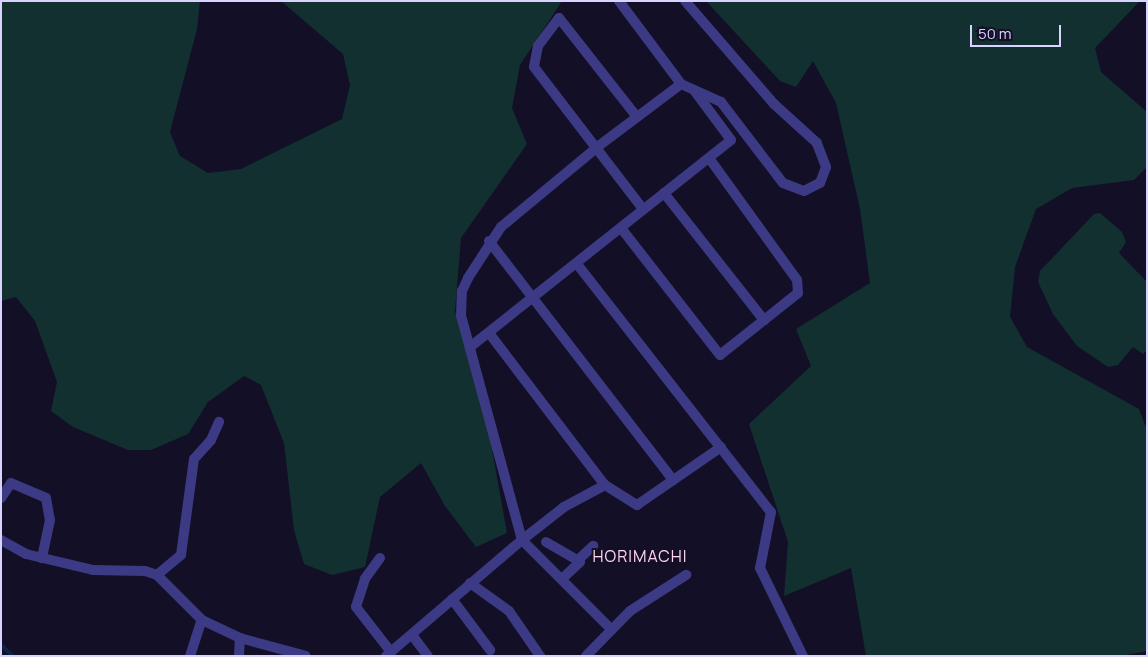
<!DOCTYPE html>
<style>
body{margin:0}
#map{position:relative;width:1148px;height:657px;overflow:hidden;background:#130f26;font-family:Manrope,sans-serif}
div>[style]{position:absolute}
.green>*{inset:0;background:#12302f}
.stream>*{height:4px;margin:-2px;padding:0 2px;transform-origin:2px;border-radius:2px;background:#0c2248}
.street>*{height:10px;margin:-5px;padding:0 5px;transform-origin:5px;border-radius:5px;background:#3d3a85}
span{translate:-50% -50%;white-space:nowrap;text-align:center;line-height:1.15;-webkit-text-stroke:4px #130f26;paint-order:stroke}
.quarter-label{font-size:16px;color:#ffd6f0;letter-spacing:1px}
.frame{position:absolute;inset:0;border:2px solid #d9d4ff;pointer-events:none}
.scale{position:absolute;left:970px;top:25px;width:91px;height:22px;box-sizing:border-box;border:2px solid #d9d4ff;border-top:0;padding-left:6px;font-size:15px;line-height:18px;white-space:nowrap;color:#d9d4ff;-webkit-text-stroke:4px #130f26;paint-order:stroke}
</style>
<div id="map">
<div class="green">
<i style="clip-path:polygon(1px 1px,200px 1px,197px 29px,170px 132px,180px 156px,208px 173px,241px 169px,342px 119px,350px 85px,343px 54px,281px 1px,562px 1px,520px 65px,512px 108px,527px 144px,461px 238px,455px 311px,488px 427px,507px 533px,476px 547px,445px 506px,421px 463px,380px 497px,365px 567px,332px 575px,304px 564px,294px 530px,284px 443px,261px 385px,244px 376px,208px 402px,188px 434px,151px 450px,128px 450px,73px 427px,51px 411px,57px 382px,35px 321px,16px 297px,1px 301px)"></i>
<i style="clip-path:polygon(706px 1px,1140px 1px,1095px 48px,1101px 72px,1147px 112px,1147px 167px,1134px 180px,1072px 188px,1036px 209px,1015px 267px,1010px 317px,1027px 347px,1139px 409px,1147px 430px,1147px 651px,1121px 656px,866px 656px,851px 568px,784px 596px,788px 542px,749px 424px,811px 366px,796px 329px,870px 283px,860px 209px,836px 103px,813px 61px,796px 87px,780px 81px)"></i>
<i style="clip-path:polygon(1100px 213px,1122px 232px,1126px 242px,1119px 253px,1147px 282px,1147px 350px,1143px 354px,1133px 347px,1118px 365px,1108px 367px,1077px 346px,1053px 314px,1038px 282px,1040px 271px,1094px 214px)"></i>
</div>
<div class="stream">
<i style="left:1px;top:645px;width:16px;rotate:43deg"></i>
</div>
<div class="street">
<i style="left:619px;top:1px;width:104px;rotate:53.2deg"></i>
<i style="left:681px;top:84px;width:44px;rotate:24.2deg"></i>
<i style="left:721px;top:102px;width:102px;rotate:52.6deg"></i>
<i style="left:783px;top:183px;width:22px;rotate:21deg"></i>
<i style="left:804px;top:191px;width:18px;rotate:-27deg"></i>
<i style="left:820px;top:183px;width:17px;rotate:-69deg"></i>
<i style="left:826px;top:167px;width:26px;rotate:-111deg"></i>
<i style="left:817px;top:143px;width:58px;rotate:-137.8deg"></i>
<i style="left:774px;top:104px;width:136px;rotate:-130.8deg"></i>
<i style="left:637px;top:117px;width:126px;rotate:-128.2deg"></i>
<i style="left:559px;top:18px;width:35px;rotate:127deg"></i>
<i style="left:538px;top:46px;width:21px;rotate:101deg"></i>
<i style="left:534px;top:67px;width:179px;rotate:52.5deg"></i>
<i style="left:664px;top:193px;width:162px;rotate:51.8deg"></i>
<i style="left:621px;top:228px;width:161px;rotate:52.1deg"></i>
<i style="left:720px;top:355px;width:56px;rotate:-38.5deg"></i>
<i style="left:764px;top:320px;width:43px;rotate:-38.5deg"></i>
<i style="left:798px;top:293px;width:13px;rotate:-94deg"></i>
<i style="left:797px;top:280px;width:150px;rotate:-125.8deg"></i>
<i style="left:489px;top:241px;width:302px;rotate:52.4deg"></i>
<i style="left:577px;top:264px;width:315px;rotate:52deg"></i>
<i style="left:771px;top:512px;width:57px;rotate:101.1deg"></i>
<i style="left:760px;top:568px;width:98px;rotate:64deg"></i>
<i style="left:489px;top:333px;width:191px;rotate:52.7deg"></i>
<i style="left:605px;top:485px;width:38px;rotate:32deg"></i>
<i style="left:637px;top:505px;width:102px;rotate:-34.6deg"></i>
<i style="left:470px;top:347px;width:333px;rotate:-38.4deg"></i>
<i style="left:731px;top:140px;width:62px;rotate:-126.5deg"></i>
<i style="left:605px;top:485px;width:47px;rotate:151.8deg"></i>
<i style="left:564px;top:507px;width:53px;rotate:141.8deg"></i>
<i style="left:522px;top:540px;width:124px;rotate:45deg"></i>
<i style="left:1px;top:498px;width:18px;rotate:-56deg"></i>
<i style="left:11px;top:483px;width:38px;rotate:23deg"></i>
<i style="left:46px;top:498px;width:22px;rotate:80deg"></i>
<i style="left:50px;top:520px;width:39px;rotate:102deg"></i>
<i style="left:1px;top:540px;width:29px;rotate:29deg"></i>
<i style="left:26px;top:554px;width:69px;rotate:13.4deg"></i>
<i style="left:93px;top:570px;width:52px;rotate:1.1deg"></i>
<i style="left:145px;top:571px;width:13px;rotate:18deg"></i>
<i style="left:157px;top:575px;width:64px;rotate:45deg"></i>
<i style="left:202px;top:620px;width:42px;rotate:25.3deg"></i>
<i style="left:240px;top:638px;width:68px;rotate:15.3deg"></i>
<i style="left:546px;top:542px;width:39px;rotate:30deg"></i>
<i style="left:580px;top:562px;width:25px;rotate:137deg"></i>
<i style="left:380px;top:558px;width:26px;rotate:126deg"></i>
<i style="left:365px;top:579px;width:29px;rotate:108deg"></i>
<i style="left:356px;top:607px;width:57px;rotate:52.1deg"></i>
<i style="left:578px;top:560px;width:21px;rotate:-43deg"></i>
<i style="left:157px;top:575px;width:31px;rotate:-40deg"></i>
<i style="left:181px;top:555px;width:97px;rotate:-82.3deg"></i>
<i style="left:194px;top:459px;width:25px;rotate:-48deg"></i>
<i style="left:211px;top:440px;width:20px;rotate:-66deg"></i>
<i style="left:470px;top:583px;width:48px;rotate:35.7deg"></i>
<i style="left:509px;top:611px;width:55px;rotate:55.4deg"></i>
<i style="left:452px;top:599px;width:64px;rotate:53.3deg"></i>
<i style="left:412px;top:635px;width:26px;rotate:53deg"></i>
<i style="left:190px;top:656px;width:38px;rotate:-72deg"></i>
<i style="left:239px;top:656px;width:18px;rotate:-87deg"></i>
<i style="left:386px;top:656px;width:179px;rotate:-40.5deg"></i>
<i style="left:522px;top:540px;width:232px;rotate:-105.2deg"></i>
<i style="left:461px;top:316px;width:25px;rotate:-88deg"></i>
<i style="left:462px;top:291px;width:14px;rotate:-65deg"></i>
<i style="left:468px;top:278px;width:61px;rotate:-57.1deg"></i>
<i style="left:501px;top:227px;width:124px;rotate:-39.7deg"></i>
<i style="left:596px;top:148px;width:106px;rotate:-37deg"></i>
<i style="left:586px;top:656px;width:63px;rotate:-45.6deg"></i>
<i style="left:630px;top:611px;width:67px;rotate:-32.7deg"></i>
</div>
<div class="quarter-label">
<span style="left:640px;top:556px">HORIMACHI</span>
</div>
<div class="frame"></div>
<div class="scale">50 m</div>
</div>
